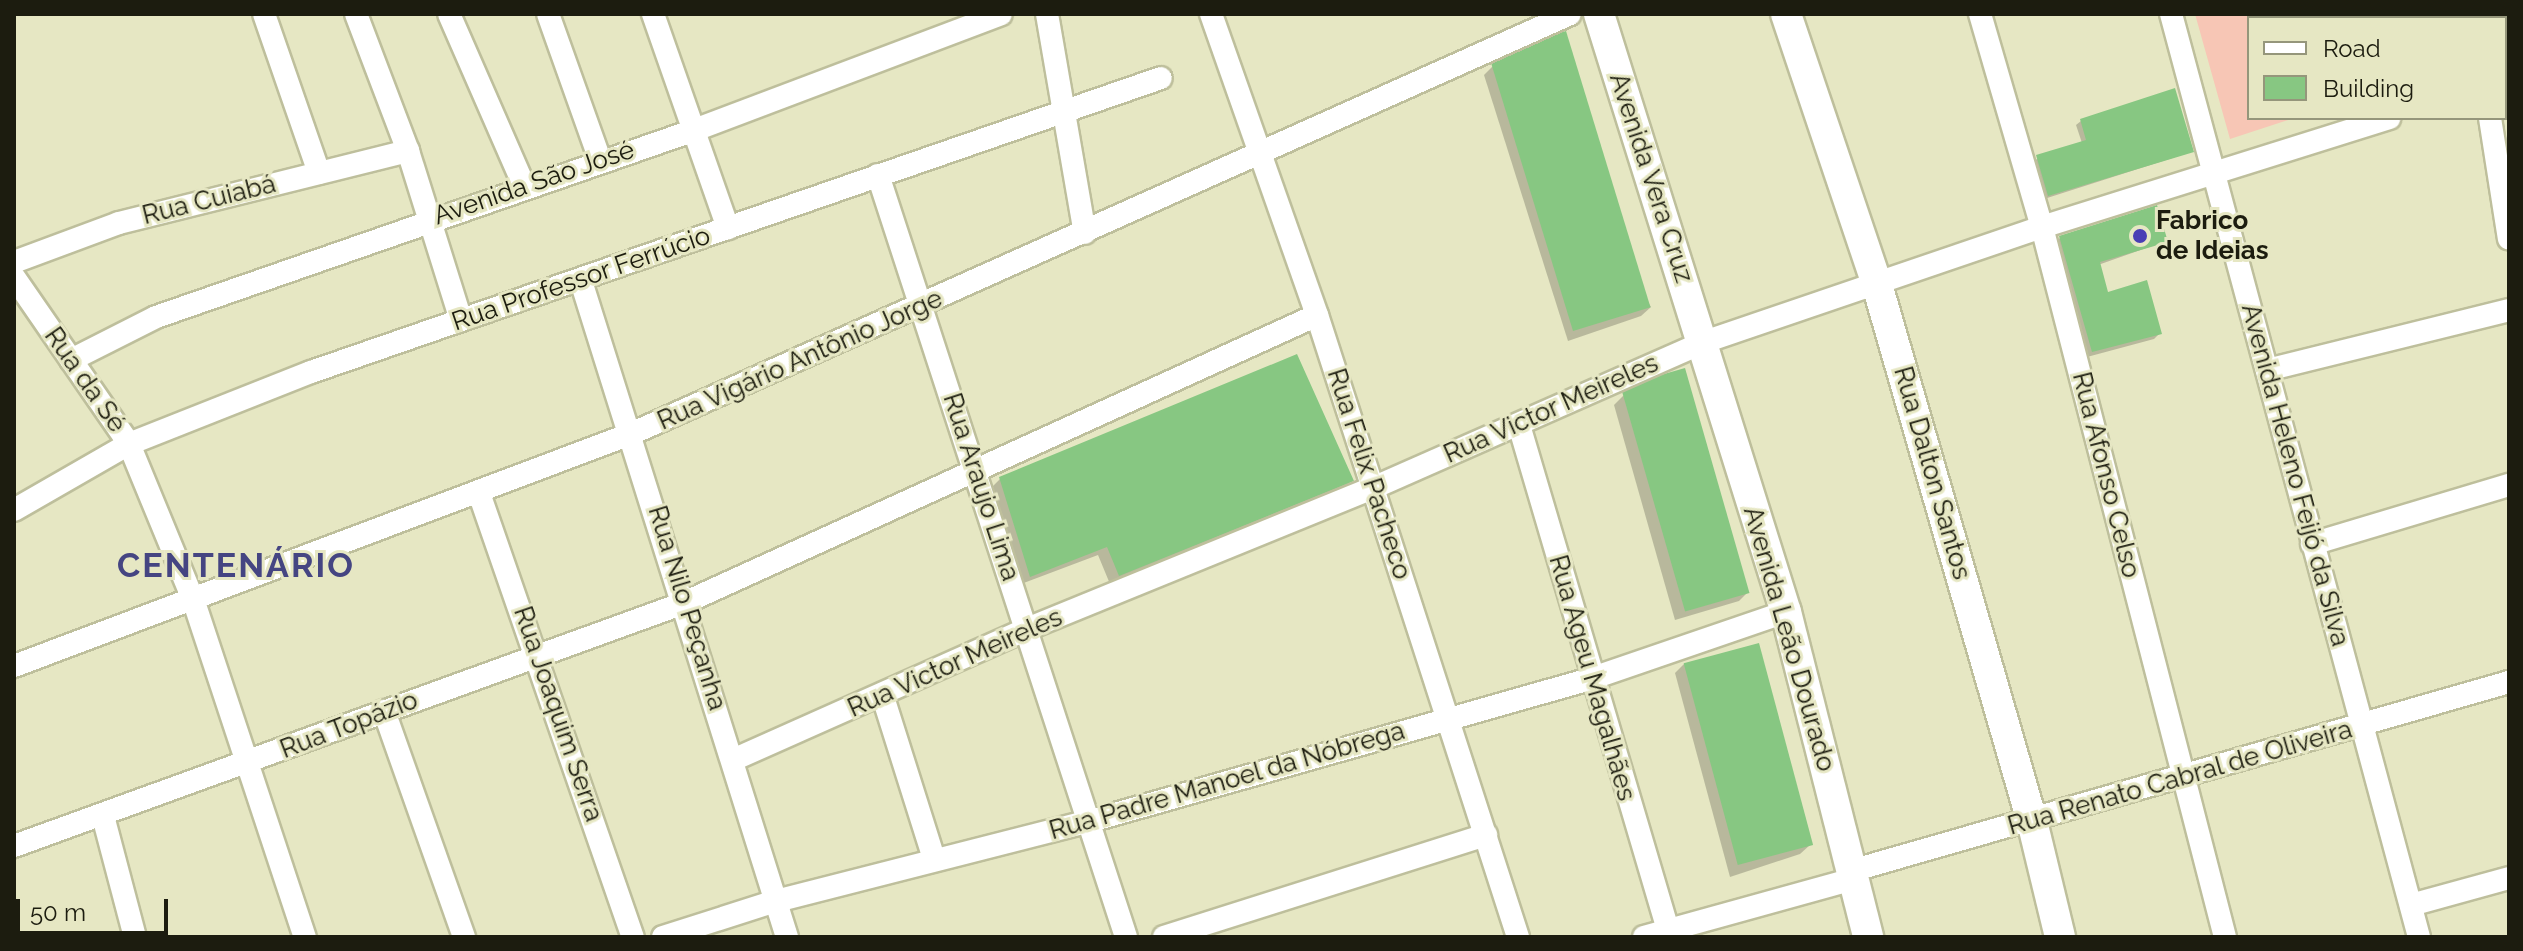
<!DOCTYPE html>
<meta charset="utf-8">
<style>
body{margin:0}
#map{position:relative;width:2523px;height:951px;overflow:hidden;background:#e6e7c3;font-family:Raleway,sans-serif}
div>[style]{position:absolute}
.green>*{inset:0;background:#f7c6b5}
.shadow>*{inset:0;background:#0003}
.building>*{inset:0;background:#87c782;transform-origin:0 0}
.roads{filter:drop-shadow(2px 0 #bebf9c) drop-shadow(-2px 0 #bebf9c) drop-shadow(0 2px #bebf9c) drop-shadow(0 -2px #bebf9c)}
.minor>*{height:22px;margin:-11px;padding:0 11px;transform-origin:11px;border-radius:11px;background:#fff}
.secondary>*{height:30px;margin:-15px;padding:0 15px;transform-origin:15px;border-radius:15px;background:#fff}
.dots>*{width:22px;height:22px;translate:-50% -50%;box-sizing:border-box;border:4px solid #e6e7c3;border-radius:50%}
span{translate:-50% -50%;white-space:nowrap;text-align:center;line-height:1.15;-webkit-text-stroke:6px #e6e7c3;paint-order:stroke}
.street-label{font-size:26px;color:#1c1c0f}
.poi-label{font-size:26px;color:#1c1c0f;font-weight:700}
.left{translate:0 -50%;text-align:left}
.district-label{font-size:34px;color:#454582;font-weight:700;letter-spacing:2px}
.frame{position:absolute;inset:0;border:16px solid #1c1c0f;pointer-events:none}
.legend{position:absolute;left:2247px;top:16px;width:260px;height:104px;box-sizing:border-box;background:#e6e7c3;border:2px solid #95967b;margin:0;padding:10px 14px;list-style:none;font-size:24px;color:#1c1c0f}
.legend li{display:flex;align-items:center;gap:16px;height:40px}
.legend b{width:40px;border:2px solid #95967b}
.scale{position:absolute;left:16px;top:899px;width:152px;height:36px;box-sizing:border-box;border:4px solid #1c1c0f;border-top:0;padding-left:10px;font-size:24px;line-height:28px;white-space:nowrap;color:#1c1c0f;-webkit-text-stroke:6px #e6e7c3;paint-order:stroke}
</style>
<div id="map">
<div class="green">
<i style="clip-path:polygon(2195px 14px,2476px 14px,2478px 18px,2249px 18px,2249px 118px,2294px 118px,2230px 139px)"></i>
</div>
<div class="shadow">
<i style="clip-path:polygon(1493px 66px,1651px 307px,1641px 316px,1568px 341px,1484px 75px)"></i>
<i style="clip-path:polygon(2081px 121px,2191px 152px,2044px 199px,2032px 161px,2082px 143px,2076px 125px)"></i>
<i style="clip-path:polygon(2060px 238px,2166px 241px,2098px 265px,2107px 294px,2160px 333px,2154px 339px,2087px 357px,2054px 244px)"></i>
<i style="clip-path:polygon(1624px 395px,1748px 592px,1739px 601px,1675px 620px,1614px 405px)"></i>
<i style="clip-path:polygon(1000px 479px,1352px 480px,1343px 489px,1110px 584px,1098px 555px,1021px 584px,991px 488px)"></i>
<i style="clip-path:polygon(1684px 664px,1810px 845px,1800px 854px,1730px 877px,1675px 673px)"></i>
</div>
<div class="building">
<i style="left:1566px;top:31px;width:289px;height:81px;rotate:73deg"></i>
<i style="clip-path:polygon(2175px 88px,2194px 152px,2048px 196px,2036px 155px,2086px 140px,2080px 119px)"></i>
<i style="clip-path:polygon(2157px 205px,2168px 242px,2100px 262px,2108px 292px,2147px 280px,2162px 334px,2092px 352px,2059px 236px)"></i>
<i style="clip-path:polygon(1297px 354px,1354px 481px,1119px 576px,1107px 547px,1030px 577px,999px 477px)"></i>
<i style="left:1685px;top:368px;width:234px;height:67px;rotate:74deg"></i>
<i style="left:1759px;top:643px;width:209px;height:78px;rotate:75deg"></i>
</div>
<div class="roads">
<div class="minor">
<i style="left:264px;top:14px;width:168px;rotate:70.9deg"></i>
<i style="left:356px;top:14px;width:147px;rotate:69.2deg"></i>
<i style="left:408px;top:151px;width:177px;rotate:72.6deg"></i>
<i style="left:449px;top:14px;width:188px;rotate:66.4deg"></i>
<i style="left:548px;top:14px;width:155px;rotate:70.4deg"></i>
<i style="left:653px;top:14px;width:227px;rotate:70.7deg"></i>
<i style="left:1047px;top:14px;width:222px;rotate:80.2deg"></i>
<i style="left:1211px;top:14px;width:319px;rotate:70.6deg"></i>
<i style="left:1317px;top:315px;width:654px;rotate:72.09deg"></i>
<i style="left:1980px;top:14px;width:222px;rotate:73.8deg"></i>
<i style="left:2042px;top:227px;width:733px;rotate:75.55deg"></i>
<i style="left:2171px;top:14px;width:956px;rotate:74.96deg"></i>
<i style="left:2505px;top:81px;width:4px;rotate:-14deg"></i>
<i style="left:2490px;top:118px;width:122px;rotate:81.1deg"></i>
<i style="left:878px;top:175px;width:801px;rotate:71.97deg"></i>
<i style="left:14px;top:262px;width:112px;rotate:-20.4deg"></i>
<i style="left:119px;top:223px;width:298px;rotate:-14deg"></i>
<i style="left:14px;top:277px;width:203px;rotate:55.4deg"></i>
<i style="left:129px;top:444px;width:168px;rotate:67.6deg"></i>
<i style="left:193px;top:599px;width:356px;rotate:71.7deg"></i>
<i style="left:581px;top:281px;width:688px;rotate:72.57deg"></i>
<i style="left:71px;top:360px;width:95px;rotate:-26.8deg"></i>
<i style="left:156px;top:317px;width:567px;rotate:-19.14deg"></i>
<i style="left:692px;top:131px;width:330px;rotate:-20.7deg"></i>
<i style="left:2267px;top:370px;width:249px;rotate:-13.9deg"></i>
<i style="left:1519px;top:425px;width:527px;rotate:73.56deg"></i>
<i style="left:479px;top:493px;width:470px;rotate:70.9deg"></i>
<i style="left:14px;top:510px;width:133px;rotate:-29.9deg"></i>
<i style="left:129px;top:444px;width:196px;rotate:-21.6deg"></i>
<i style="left:311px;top:372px;width:899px;rotate:-19.08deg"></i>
<i style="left:2312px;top:544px;width:206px;rotate:-16.7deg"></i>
<i style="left:14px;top:666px;width:661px;rotate:-20.63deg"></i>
<i style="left:633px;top:433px;width:1026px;rotate:-24.09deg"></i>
<i style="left:883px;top:697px;width:170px;rotate:72.5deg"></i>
<i style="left:384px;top:711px;width:240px;rotate:70.5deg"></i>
<i style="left:735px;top:759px;width:320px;rotate:-24deg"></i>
<i style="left:1027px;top:629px;width:374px;rotate:-22.2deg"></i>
<i style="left:1373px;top:488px;width:362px;rotate:-23.8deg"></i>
<i style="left:1704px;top:342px;width:357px;rotate:-18.8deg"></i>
<i style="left:2042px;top:227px;width:364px;rotate:-17.4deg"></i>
<i style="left:103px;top:816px;width:125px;rotate:75.2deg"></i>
<i style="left:14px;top:846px;width:713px;rotate:-19.94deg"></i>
<i style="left:684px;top:603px;width:695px;rotate:-24.46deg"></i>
<i style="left:1851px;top:871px;width:685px;rotate:-16.03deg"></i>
<i style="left:2411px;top:905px;width:102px;rotate:-15.4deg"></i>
<i style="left:663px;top:937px;width:119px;rotate:-17.7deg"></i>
<i style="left:776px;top:901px;width:321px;rotate:-14.3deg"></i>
<i style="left:1087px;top:822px;width:523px;rotate:-15.87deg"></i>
<i style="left:1590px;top:679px;width:207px;rotate:-18.9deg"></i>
<i style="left:1164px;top:937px;width:338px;rotate:-17.6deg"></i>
<i style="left:1644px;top:937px;width:217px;rotate:-15.5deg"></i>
</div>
<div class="secondary">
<i style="left:1599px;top:14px;width:627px;rotate:72.64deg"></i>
<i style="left:1786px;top:612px;width:335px;rotate:75.8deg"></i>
<i style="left:1786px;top:14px;width:282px;rotate:71.4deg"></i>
<i style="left:1876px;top:281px;width:562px;rotate:73.89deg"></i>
<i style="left:2032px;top:821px;width:119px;rotate:76.4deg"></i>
</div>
</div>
<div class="dots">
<i style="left:2140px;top:236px;background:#4a3eb5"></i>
</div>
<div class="street-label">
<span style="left:1651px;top:178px;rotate:72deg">Avenida Vera Cruz</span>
<span style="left:534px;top:183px;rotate:-19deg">Avenida São José</span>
<span style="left:209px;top:200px;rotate:-14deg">Rua Cuiabá</span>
<span style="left:581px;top:279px;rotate:-19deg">Rua Professor Ferrúcio</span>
<span style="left:800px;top:360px;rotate:-24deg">Rua Vigário Antônio Jorge</span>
<span style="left:85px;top:380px;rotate:55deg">Rua da Sé</span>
<span style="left:1551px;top:409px;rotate:-24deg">Rua Victor Meireles</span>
<span style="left:1932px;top:473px;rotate:74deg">Rua Dalton Santos</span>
<span style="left:1369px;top:474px;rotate:72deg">Rua Felix Pacheco</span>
<span style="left:2106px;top:475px;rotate:76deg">Rua Afonso Celso</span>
<span style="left:2295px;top:475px;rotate:75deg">Avenida Heleno Feijó da Silva</span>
<span style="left:981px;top:487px;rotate:72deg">Rua Araujo Lima</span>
<span style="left:687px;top:608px;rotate:73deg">Rua Nilo Peçanha</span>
<span style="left:1789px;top:639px;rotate:74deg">Avenida Leão Dourado</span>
<span style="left:955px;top:663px;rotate:-24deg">Rua Victor Meireles</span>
<span style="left:1592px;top:678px;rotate:74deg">Rua Ageu Magalhães</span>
<span style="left:558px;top:714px;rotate:71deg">Rua Joaquim Serra</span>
<span style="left:349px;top:725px;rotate:-21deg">Rua Topázio</span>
<span style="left:2180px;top:778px;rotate:-16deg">Rua Renato Cabral de Oliveira</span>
<span style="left:1227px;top:781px;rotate:-16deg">Rua Padre Manoel da Nóbrega</span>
</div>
<div class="poi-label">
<span class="left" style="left:2156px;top:236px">Fabrico<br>de Ideias</span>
</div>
<div class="district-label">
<span style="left:236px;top:566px">CENTENÁRIO</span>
</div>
<div class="frame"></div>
<ul class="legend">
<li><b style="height:10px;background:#fff"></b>Road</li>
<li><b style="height:22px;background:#87c782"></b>Building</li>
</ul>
<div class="scale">50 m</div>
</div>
